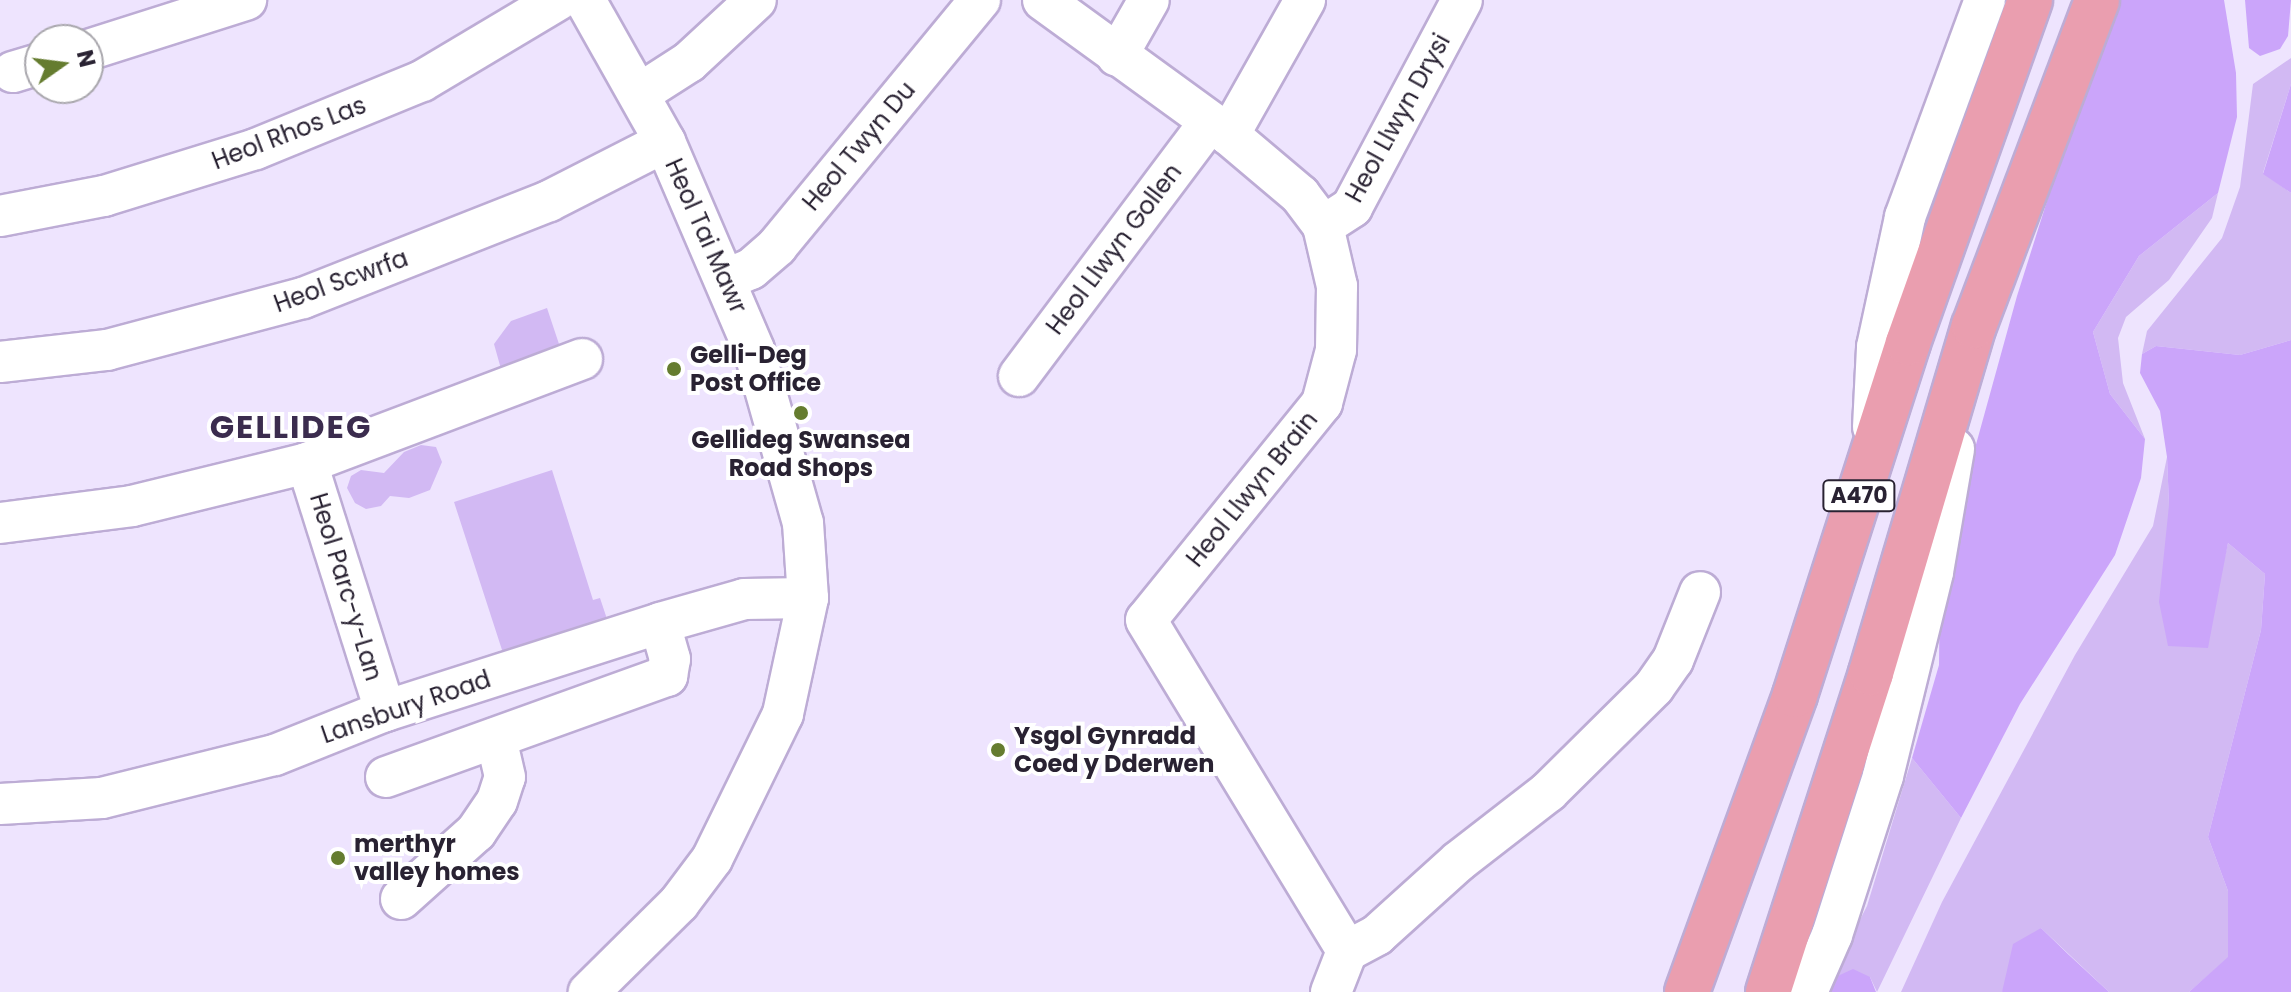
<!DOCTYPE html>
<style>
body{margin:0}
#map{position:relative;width:2291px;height:992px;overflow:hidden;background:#eee4fe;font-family:Poppins,sans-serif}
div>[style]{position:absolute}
.green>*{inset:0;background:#d2b9f3}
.forest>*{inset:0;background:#cba5fa}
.roads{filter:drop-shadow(2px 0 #bdacd5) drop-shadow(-2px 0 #bdacd5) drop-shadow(0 2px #bdacd5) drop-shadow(0 -2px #bdacd5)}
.minor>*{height:40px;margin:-20px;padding:0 20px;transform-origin:20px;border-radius:20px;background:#fff}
.highway>*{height:44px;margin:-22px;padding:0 22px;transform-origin:22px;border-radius:22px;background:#ea9eaf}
.dots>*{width:22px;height:22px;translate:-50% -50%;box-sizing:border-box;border:4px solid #fff;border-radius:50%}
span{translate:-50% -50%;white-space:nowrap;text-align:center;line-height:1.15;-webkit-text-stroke:8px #fff;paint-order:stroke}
.shield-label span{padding:2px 6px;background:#fff;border:2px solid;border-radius:6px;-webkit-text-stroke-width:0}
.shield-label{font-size:22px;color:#292232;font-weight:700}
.street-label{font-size:24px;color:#292232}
.poi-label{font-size:24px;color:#292232;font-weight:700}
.left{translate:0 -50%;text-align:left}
.district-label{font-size:32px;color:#3b2c4e;font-weight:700;letter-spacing:2px}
.north{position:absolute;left:24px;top:24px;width:80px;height:80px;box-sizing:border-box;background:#fff;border:2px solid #a9a7ad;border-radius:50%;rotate:76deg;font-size:22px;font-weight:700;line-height:32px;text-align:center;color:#292232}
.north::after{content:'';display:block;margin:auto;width:28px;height:36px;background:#657c2f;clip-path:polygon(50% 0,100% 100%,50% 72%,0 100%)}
</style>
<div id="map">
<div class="green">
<i style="clip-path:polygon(2291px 58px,2291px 84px,2263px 173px,2291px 193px,2291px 340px,2240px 355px,2156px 346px,2142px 354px,2147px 331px,2222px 238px,2240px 187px,2253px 84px)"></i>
<i style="clip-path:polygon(2218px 193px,2212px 218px,2169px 280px,2126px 317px,2118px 338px,2123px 383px,2145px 439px,2110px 394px,2093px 332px,2139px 256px)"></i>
<i style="clip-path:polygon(547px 308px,560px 347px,501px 369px,494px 344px,511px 321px)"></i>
<i style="clip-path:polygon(421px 445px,436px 447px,442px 462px,430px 490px,409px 498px,390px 496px,381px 506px,366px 509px,355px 503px,347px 488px,351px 476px,361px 470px,384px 473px,404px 452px)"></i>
<i style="clip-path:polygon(2167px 457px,2169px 505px,2217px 589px,2228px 543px,2265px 574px,2261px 630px,2208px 837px,2228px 891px,2228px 958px,2189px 992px,2109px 992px,2041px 928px,2002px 992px,1901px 992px,1942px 902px,2075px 655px,2153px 526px)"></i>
<i style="clip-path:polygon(552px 470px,593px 600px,600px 598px,607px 619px,503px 653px,454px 502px)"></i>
<i style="clip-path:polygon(1912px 758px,1961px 818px,1877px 992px,1870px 977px,1829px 980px,1867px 906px)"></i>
</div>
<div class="forest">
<i style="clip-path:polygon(2116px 0,2224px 0,2236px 73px,2237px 117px,2218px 193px,2139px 256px,2093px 332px,2110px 394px,2145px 439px,2141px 478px,2115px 555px,2020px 704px,1961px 818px,1912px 758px,1939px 665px,1940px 575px,2017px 296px,2086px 78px)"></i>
<i style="clip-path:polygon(2245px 0,2291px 0,2288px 36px,2280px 49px,2260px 56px,2249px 48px)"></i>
<i style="clip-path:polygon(2291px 84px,2291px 193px,2263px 174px)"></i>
<i style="clip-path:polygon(2291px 340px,2291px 992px,2189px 992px,2228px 957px,2228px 891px,2208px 837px,2261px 630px,2265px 574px,2228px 543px,2208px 648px,2168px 646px,2159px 602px,2169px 505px,2167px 457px,2160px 411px,2140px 373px,2142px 354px,2156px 346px,2240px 355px)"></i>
<i style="clip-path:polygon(2041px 928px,2069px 955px,2109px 992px,2002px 992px,2013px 944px)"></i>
<i style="clip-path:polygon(1853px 969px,1870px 977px,1876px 992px,1823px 992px,1829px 980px)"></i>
</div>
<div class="roads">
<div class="minor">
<i style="left:585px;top:0;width:163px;rotate:60.6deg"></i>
<i style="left:665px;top:142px;width:226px;rotate:66.8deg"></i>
<i style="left:754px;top:350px;width:180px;rotate:74.2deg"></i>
<i style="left:803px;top:523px;width:75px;rotate:86.2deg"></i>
<i style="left:808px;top:598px;width:119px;rotate:102.2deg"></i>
<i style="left:783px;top:714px;width:161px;rotate:116.1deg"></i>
<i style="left:712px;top:859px;width:55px;rotate:126.9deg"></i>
<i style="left:679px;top:903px;width:127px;rotate:135.3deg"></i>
<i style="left:1043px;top:0;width:230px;rotate:36deg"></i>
<i style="left:1229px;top:135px;width:93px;rotate:40.2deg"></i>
<i style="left:1300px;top:195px;width:39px;rotate:53deg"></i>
<i style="left:1323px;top:226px;width:62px;rotate:76.9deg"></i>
<i style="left:1337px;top:286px;width:64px;rotate:90.9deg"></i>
<i style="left:1336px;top:350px;width:55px;rotate:104.8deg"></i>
<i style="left:1322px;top:403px;width:279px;rotate:129deg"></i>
<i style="left:1146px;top:620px;width:387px;rotate:58.7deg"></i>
<i style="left:88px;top:50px;width:166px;rotate:-17.6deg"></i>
<i style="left:1117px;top:56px;width:64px;rotate:-60.3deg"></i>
<i style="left:13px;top:72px;width:28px;rotate:-17deg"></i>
<i style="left:639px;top:94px;width:59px;rotate:-32.6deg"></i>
<i style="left:689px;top:62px;width:91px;rotate:-42.8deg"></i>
<i style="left:1229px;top:135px;width:155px;rotate:-60.6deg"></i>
<i style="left:0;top:216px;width:106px;rotate:-10.9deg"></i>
<i style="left:104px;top:196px;width:159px;rotate:-17.2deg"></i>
<i style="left:256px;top:149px;width:179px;rotate:-22.3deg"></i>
<i style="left:422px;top:81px;width:158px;rotate:-30.8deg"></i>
<i style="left:1323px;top:226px;width:35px;rotate:-33deg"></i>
<i style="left:1352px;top:207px;width:234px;rotate:-62deg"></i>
<i style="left:727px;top:279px;width:26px;rotate:-23deg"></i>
<i style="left:751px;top:269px;width:35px;rotate:-41deg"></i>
<i style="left:777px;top:246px;width:319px;rotate:-50.5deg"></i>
<i style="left:0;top:362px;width:108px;rotate:-6.4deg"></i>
<i style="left:107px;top:350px;width:203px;rotate:-14.9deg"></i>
<i style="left:303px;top:298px;width:264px;rotate:-21.5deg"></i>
<i style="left:549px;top:201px;width:130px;rotate:-27deg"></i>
<i style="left:1019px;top:376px;width:316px;rotate:-53.1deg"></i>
<i style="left:1873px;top:427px;width:80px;rotate:-87.1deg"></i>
<i style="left:1877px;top:347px;width:133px;rotate:-77.8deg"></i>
<i style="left:1905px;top:217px;width:231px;rotate:-69.8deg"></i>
<i style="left:307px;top:463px;width:260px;rotate:72.5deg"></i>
<i style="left:0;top:523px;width:133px;rotate:-7.3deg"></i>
<i style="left:132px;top:506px;width:180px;rotate:-13.8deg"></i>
<i style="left:307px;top:463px;width:294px;rotate:-20.7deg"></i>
<i style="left:386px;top:777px;width:299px;rotate:-19.8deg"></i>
<i style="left:667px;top:676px;width:17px;rotate:-80deg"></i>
<i style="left:670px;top:659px;width:37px;rotate:-106deg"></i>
<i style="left:0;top:804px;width:102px;rotate:-3.4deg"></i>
<i style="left:102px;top:798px;width:178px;rotate:-14deg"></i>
<i style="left:275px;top:755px;width:118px;rotate:-21.8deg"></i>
<i style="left:385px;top:711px;width:289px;rotate:-17.7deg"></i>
<i style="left:660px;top:623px;width:87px;rotate:-15.9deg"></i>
<i style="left:744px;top:599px;width:64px;rotate:-0.9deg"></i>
<i style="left:401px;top:899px;width:101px;rotate:-41.8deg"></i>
<i style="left:476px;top:832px;width:37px;rotate:-56deg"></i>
<i style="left:497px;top:801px;width:25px;rotate:-72deg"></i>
<i style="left:505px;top:777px;width:40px;rotate:-103deg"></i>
<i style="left:1347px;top:951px;width:34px;rotate:-28deg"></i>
<i style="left:1377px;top:935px;width:110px;rotate:-42.1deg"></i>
<i style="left:1459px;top:861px;width:113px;rotate:-37.8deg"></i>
<i style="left:1548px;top:792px;width:149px;rotate:-44.7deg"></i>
<i style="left:1654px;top:687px;width:33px;rotate:-55deg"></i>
<i style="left:1673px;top:660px;width:73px;rotate:-68.3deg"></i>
<i style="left:1331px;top:992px;width:44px;rotate:-68.7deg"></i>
<i style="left:1807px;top:992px;width:62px;rotate:-66.3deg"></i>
<i style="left:1832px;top:935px;width:167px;rotate:-72.2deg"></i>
<i style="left:1883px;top:776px;width:210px;rotate:-76.2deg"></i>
<i style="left:1933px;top:572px;width:125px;rotate:-80.3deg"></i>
</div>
<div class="highway">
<i style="left:1687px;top:992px;width:316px;rotate:-70deg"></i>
<i style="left:1795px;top:695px;width:370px;rotate:-72.2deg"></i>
<i style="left:1908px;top:343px;width:364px;rotate:-70.4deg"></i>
<i style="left:1768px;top:992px;width:335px;rotate:-72.1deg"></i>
<i style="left:1871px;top:673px;width:362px;rotate:-73.5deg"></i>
<i style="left:1974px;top:326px;width:348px;rotate:-69.3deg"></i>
</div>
</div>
<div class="dots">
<i style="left:674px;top:369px;background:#657c2f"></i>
<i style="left:801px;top:413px;background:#657c2f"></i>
<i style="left:998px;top:750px;background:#657c2f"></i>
<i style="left:338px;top:858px;background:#657c2f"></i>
</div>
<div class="shield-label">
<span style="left:1859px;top:496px">A470</span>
</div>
<div class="street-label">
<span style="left:1398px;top:118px;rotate:-61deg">Heol Llwyn Drysi</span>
<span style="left:289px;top:133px;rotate:-21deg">Heol Rhos Las</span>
<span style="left:859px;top:146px;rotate:-50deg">Heol Twyn Du</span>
<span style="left:706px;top:236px;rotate:66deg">Heol Tai Mawr</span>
<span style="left:1114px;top:249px;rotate:-53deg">Heol Llwyn Gollen</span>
<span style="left:341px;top:281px;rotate:-20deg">Heol Scwrfa</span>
<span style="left:1252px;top:489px;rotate:-51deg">Heol Llwyn Brain</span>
<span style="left:346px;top:587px;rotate:73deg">Heol Parc-y-Lan</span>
<span style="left:406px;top:707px;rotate:-19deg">Lansbury Road</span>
</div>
<div class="poi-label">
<span class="left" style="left:690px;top:369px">Gelli-Deg<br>Post Office</span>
<span style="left:801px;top:454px">Gellideg Swansea<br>Road Shops</span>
<span class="left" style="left:1014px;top:750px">Ysgol Gynradd<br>Coed y Dderwen</span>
<span class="left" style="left:354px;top:858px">merthyr<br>valley homes</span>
</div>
<div class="district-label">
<span style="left:291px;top:427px">GELLIDEG</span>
</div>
<div class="north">N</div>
</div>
